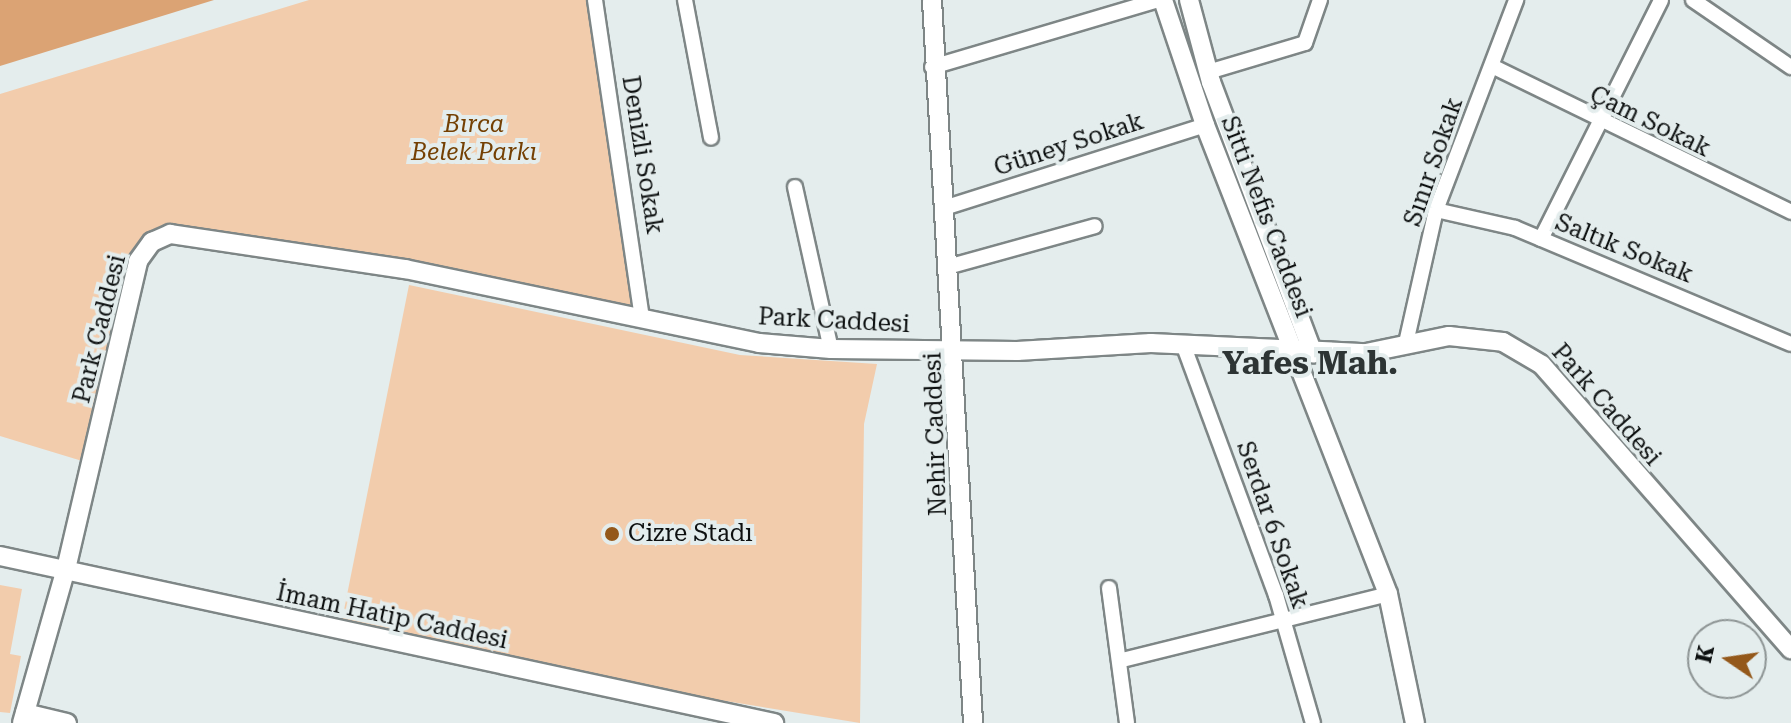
<!DOCTYPE html>
<meta charset="utf-8">
<style>
body{margin:0}
#map{position:relative;width:1791px;height:723px;overflow:hidden;background:#e4eded;font-family:"Roboto Serif",serif}
div>[style]{position:absolute}
.green>*{inset:0;background:#f2ccac}
.water>*{inset:0;background:#dba374}
.roads{filter:drop-shadow(2px 0 #7e8686) drop-shadow(-2px 0 #7e8686) drop-shadow(0 2px #7e8686) drop-shadow(0 -2px #7e8686)}
.minor>*{height:14px;margin:-7px;padding:0 7px;transform-origin:7px;border-radius:7px;background:#fff}
.tertiary>*{height:18px;margin:-9px;padding:0 9px;transform-origin:9px;border-radius:9px;background:#fff}
.dots>*{width:22px;height:22px;translate:-50% -50%;box-sizing:border-box;border:4px solid #e4eded;border-radius:50%}
span{translate:-50% -50%;white-space:nowrap;text-align:center;line-height:1.15;-webkit-text-stroke:8px #e4eded;paint-order:stroke}
.street-label{font-size:24px;color:#0d1010}
.park-label{font-size:24px;color:#744003;font-style:italic}
.poi-label{font-size:24px;color:#0d1010}
.left{translate:0 -50%;text-align:left}
.district-label{font-size:32px;color:#2d3434;font-weight:700}
.north{position:absolute;left:1687px;top:619px;width:80px;height:80px;box-sizing:border-box;background:#e4eded;border:2px solid #8e9595;border-radius:50%;rotate:283deg;font-size:22px;font-weight:700;line-height:32px;text-align:center;color:#0d1010}
.north::after{content:'';display:block;margin:auto;width:28px;height:36px;background:#94581a;clip-path:polygon(50% 0,100% 100%,50% 72%,0 100%)}
</style>
<div id="map">
<div class="green">
<i style="clip-path:polygon(309px 0,595px 0,642px 317px,219px 238px,152px 242px,92px 464px,0 436px,0 94px)"></i>
<i style="clip-path:polygon(409px 285px,740px 355px,877px 364px,864px 424px,860px 723px,701px 697px,342px 620px)"></i>
<i style="clip-path:polygon(0 585px,22px 589px,10px 654px,21px 656px,10px 713px,0 712px)"></i>
</div>
<div class="water">
<i style="clip-path:polygon(0 0,214px 0,0 66px)"></i>
</div>
<div class="roads">
<div class="minor">
<i style="left:595px;top:0;width:320px;rotate:81.6deg"></i>
<i style="left:685px;top:0;width:140px;rotate:79.3deg"></i>
<i style="left:1693px;top:0;width:119px;rotate:34.4deg"></i>
<i style="left:1492px;top:66px;width:333px;rotate:26deg"></i>
<i style="left:932px;top:67px;width:236px;rotate:-16.5deg"></i>
<i style="left:1208px;top:72px;width:101px;rotate:-16.6deg"></i>
<i style="left:1305px;top:43px;width:46px;rotate:-70.8deg"></i>
<i style="left:795px;top:187px;width:166px;rotate:77.5deg"></i>
<i style="left:947px;top:207px;width:271px;rotate:-17.6deg"></i>
<i style="left:1436px;top:210px;width:81px;rotate:12.8deg"></i>
<i style="left:1515px;top:228px;width:299px;rotate:22.8deg"></i>
<i style="left:1541px;top:239px;width:267px;rotate:-63.3deg"></i>
<i style="left:951px;top:266px;width:149px;rotate:-15.5deg"></i>
<i style="left:1406px;top:343px;width:136px;rotate:-77.3deg"></i>
<i style="left:1436px;top:210px;width:225px;rotate:-69.1deg"></i>
<i style="left:1183px;top:344px;width:268px;rotate:69.7deg"></i>
<i style="left:1276px;top:595px;width:133px;rotate:73.9deg"></i>
<i style="left:1109px;top:588px;width:136px;rotate:82.4deg"></i>
<i style="left:1122px;top:660px;width:274px;rotate:-13.9deg"></i>
</div>
<div class="tertiary">
<i style="left:932px;top:0;width:724px;rotate:86.75deg"></i>
<i style="left:1163px;top:0;width:132px;rotate:71.4deg"></i>
<i style="left:1205px;top:125px;width:503px;rotate:68.68deg"></i>
<i style="left:1388px;top:594px;width:132px;rotate:78.2deg"></i>
<i style="left:1189px;top:0;width:85px;rotate:75deg"></i>
<i style="left:1211px;top:82px;width:290px;rotate:69.4deg"></i>
<i style="left:0;top:556px;width:792px;rotate:12.18deg"></i>
<i style="left:25px;top:713px;width:43px;rotate:13.4deg"></i>
<i style="left:22px;top:723px;width:160px;rotate:-74.1deg"></i>
<i style="left:66px;top:569px;width:316px;rotate:-76.8deg"></i>
<i style="left:138px;top:261px;width:24px;rotate:-54deg"></i>
<i style="left:152px;top:242px;width:20px;rotate:-24deg"></i>
<i style="left:170px;top:234px;width:238px;rotate:8.5deg"></i>
<i style="left:405px;top:269px;width:362px;rotate:11.8deg"></i>
<i style="left:759px;top:343px;width:72px;rotate:4.8deg"></i>
<i style="left:831px;top:349px;width:186px;rotate:0.6deg"></i>
<i style="left:1017px;top:351px;width:134px;rotate:-3.4deg"></i>
<i style="left:1151px;top:343px;width:215px;rotate:2.7deg"></i>
<i style="left:1366px;top:353px;width:85px;rotate:-11.6deg"></i>
<i style="left:1449px;top:336px;width:54px;rotate:6.3deg"></i>
<i style="left:1503px;top:342px;width:45px;rotate:30.5deg"></i>
<i style="left:1542px;top:365px;width:378px;rotate:48.8deg"></i>
</div>
</div>
<div class="dots">
<i style="left:612px;top:534px;background:#94581a"></i>
</div>
<div class="street-label">
<span style="left:1650px;top:122px;rotate:26deg">Çam Sokak</span>
<span style="left:1069px;top:145px;rotate:-18deg">Güney Sokak</span>
<span style="left:642px;top:155px;rotate:81deg">Denizli Sokak</span>
<span style="left:1434px;top:162px;rotate:-71deg">Sınır Sokak</span>
<span style="left:1266px;top:217px;rotate:69deg">Sitti Nefis Caddesi</span>
<span style="left:1624px;top:249px;rotate:22deg">Saltık Sokak</span>
<span style="left:834px;top:321px;rotate:3deg">Park Caddesi</span>
<span style="left:100px;top:329px;rotate:-76deg">Park Caddesi</span>
<span style="left:1606px;top:405px;rotate:49deg">Park Caddesi</span>
<span style="left:936px;top:434px;rotate:-92deg">Nehir Caddesi</span>
<span style="left:1272px;top:525px;rotate:71deg">Serdar 6 Sokak</span>
<span style="left:392px;top:617px;rotate:12deg">İmam Hatip Caddesi</span>
</div>
<div class="park-label">
<span style="left:474px;top:139px">Bırca<br>Belek Parkı</span>
</div>
<div class="poi-label">
<span class="left" style="left:628px;top:534px">Cizre Stadı</span>
</div>
<div class="district-label">
<span style="left:1310px;top:363px">Yafes Mah.</span>
</div>
<div class="north">K</div>
</div>
